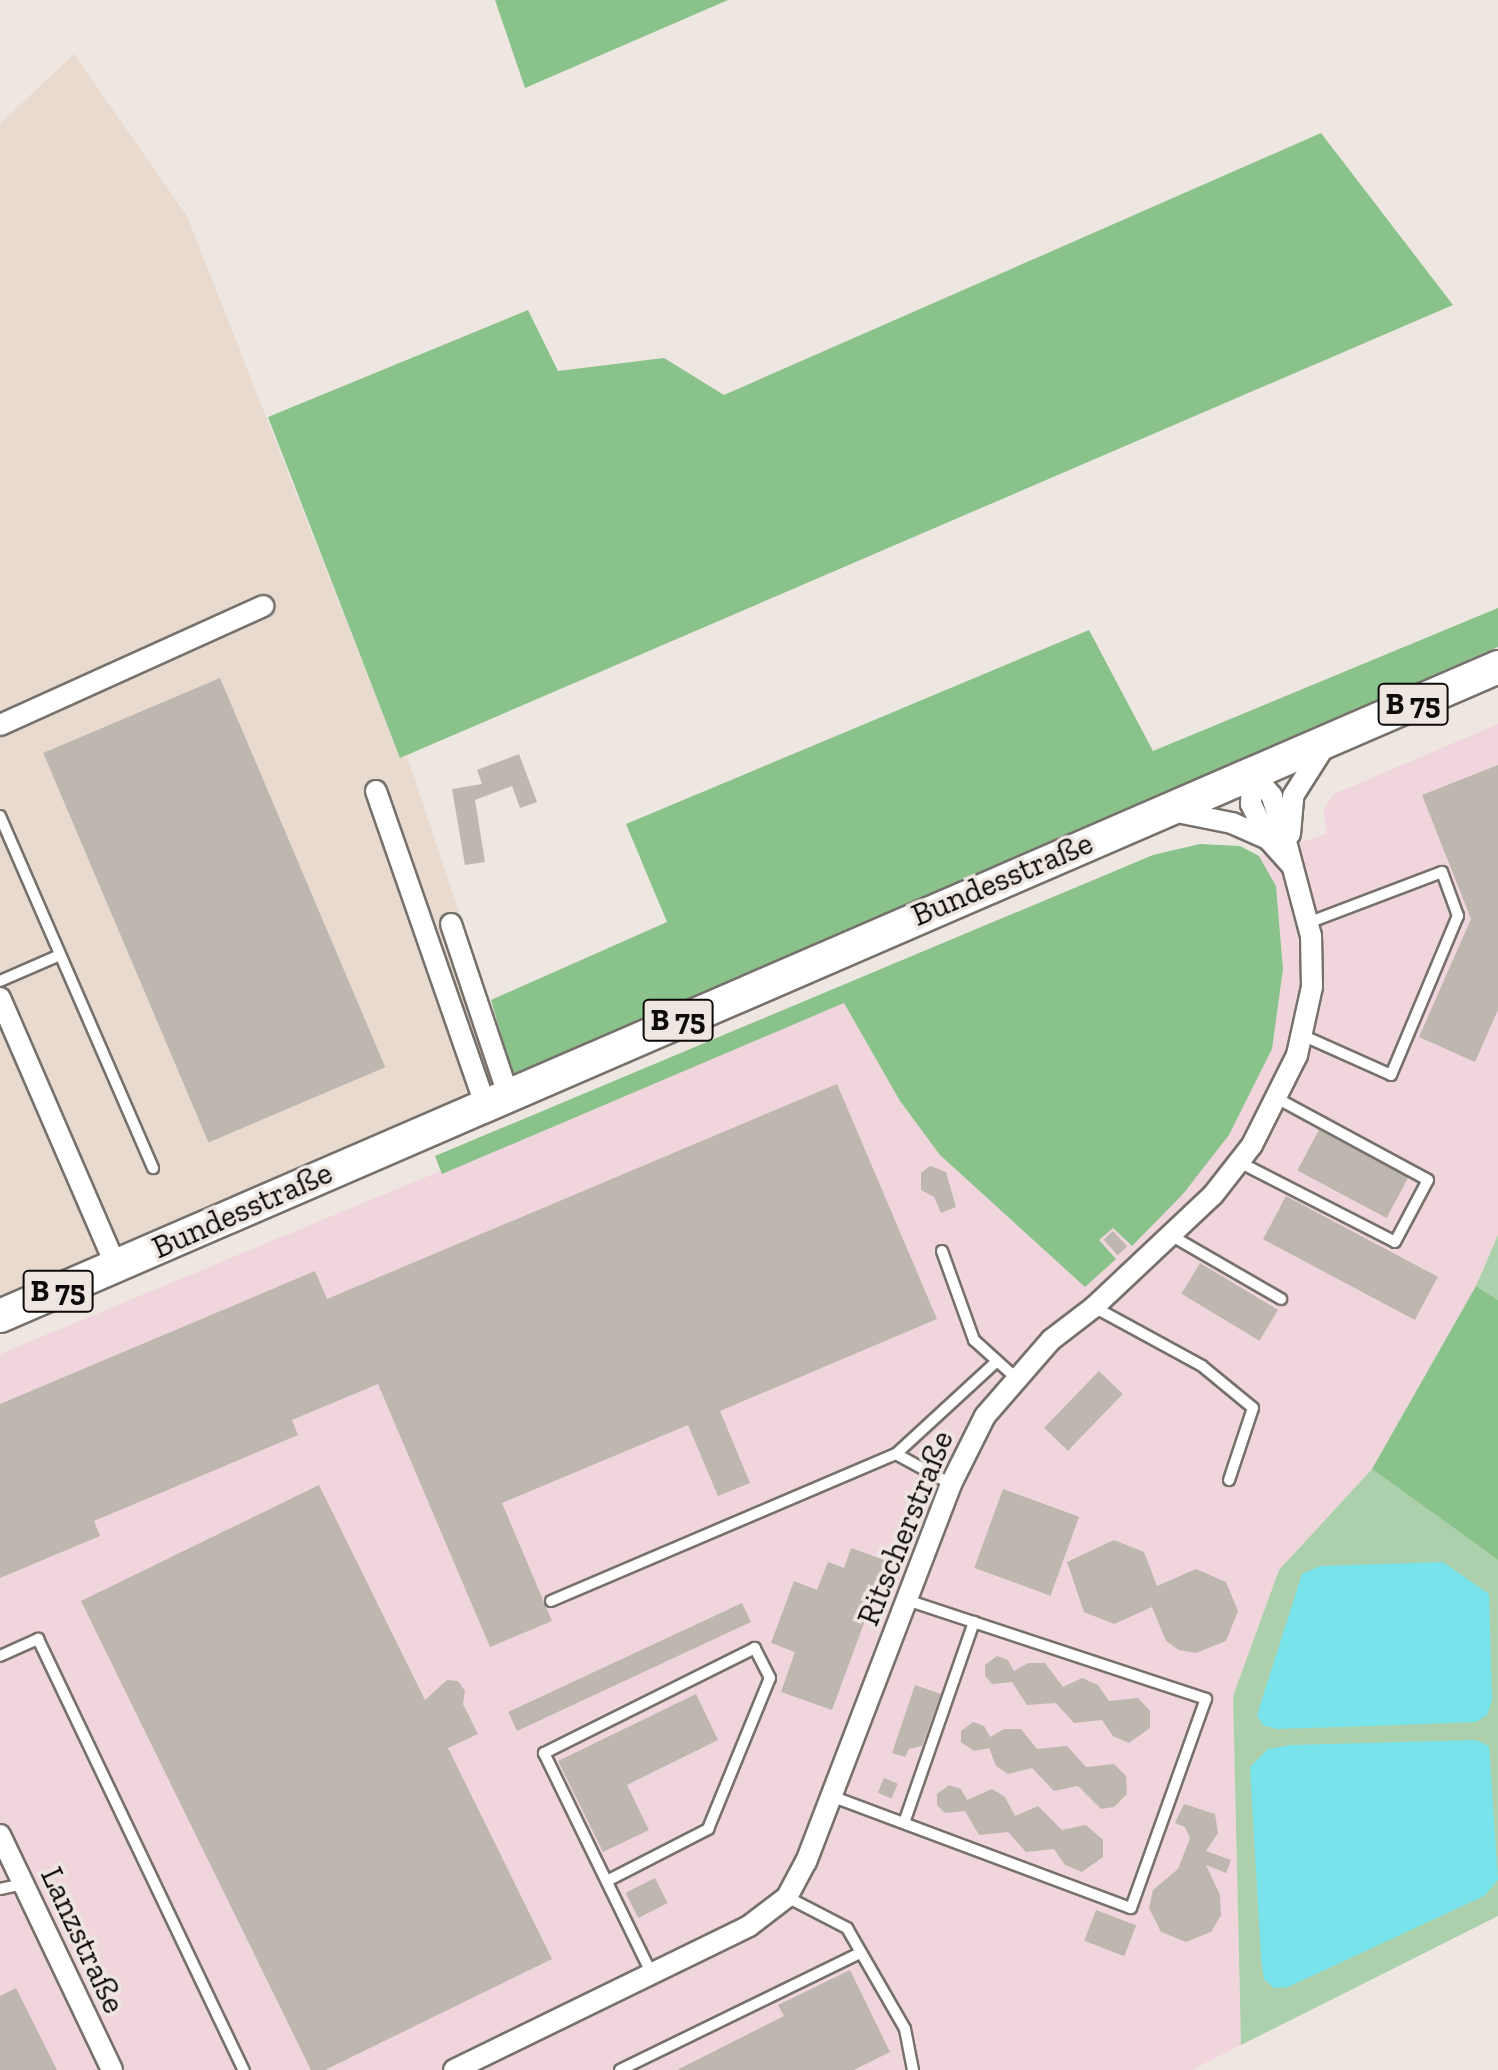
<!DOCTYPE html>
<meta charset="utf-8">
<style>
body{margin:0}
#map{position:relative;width:1498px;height:2070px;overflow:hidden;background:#eee6e0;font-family:"Zilla Slab",serif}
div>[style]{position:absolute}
.commercial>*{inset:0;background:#f0d6dc}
.built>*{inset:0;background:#e8dacf}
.green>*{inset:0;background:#add0ac}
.forest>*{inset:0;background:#89c28a}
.water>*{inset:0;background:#79e3ec}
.building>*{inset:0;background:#bdb7b0;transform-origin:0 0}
.roads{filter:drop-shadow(2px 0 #77716c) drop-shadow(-2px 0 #77716c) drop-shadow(0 2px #77716c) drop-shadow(0 -2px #77716c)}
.lane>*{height:10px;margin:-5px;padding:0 5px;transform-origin:5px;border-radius:5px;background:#fff}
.street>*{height:20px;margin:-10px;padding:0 10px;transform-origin:10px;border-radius:10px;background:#fff}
.primary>*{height:32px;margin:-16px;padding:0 16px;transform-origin:16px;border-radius:16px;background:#fff}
span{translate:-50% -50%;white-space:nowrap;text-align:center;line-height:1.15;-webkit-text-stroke:7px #eee6e0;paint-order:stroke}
.shield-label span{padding:2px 6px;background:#eee6e0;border:2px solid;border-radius:6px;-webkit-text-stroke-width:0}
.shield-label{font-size:30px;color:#0e0b0a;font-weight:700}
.street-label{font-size:32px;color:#0e0b0a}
</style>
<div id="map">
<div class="commercial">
<i style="clip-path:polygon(1498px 724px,1498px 1235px,1476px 1286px,1372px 1469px,1279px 1570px,1233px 1696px,1241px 2045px,1192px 2070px,0 2070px,0 1354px,844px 1003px,900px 1101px,940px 1155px,1085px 1286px,1116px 1259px,1098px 1240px,1113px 1228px,1132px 1246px,1272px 1049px,1283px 969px,1276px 886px,1259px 856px,1326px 834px,1324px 809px,1334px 794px)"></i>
</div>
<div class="built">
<i style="clip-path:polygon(74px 54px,187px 216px,400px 758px,407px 756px,513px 1076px,0 1297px,0 124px)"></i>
</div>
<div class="green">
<i style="clip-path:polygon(1498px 1235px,1498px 1300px,1476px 1286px)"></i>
<i style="clip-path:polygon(1372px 1469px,1498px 1560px,1498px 1916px,1241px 2045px,1233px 1696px,1279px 1570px)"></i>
</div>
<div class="forest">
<i style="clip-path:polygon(495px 0,728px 0,525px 88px)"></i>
<i style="clip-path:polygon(1321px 133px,1453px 305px,400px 758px,268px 417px,528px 310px,558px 371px,664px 358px,724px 395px)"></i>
<i style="clip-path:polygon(1498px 608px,1498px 647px,513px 1076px,491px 1000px,667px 922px,626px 824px,1089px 630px,1153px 751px)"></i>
<i style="clip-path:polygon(1200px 844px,1240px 846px,1259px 856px,1276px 886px,1283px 969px,1272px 1049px,1229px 1135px,1183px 1194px,1132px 1246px,1113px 1228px,1099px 1240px,1116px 1259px,1085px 1287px,940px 1155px,900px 1101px,844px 1003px,442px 1174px,435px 1156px,1153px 855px)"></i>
<i style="clip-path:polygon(1476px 1286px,1498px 1300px,1498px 1560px,1372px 1469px)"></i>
</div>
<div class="water">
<i style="clip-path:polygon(1443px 1562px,1489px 1594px,1492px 1700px,1487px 1715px,1476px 1722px,1372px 1726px,1276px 1729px,1263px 1725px,1257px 1715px,1302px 1574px,1320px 1566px)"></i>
<i style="clip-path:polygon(1476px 1740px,1489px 1746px,1498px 1880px,1484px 1896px,1288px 1987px,1274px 1988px,1264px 1979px,1261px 1958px,1250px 1767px,1268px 1749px,1291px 1745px)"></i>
</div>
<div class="building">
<i style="left:220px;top:678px;width:423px;height:192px;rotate:67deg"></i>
<i style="clip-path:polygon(519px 754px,537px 802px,520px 808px,512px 786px,475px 800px,485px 862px,465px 865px,452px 789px,482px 784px,477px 770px)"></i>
<i style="clip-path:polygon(1498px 765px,1498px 1010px,1475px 1062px,1419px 1037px,1471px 919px,1422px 795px)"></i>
<i style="clip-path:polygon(837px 1084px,937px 1319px,720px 1411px,750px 1483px,718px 1496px,688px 1425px,502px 1503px,552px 1621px,490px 1647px,378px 1384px,292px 1420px,298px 1435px,94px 1521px,100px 1536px,0 1578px,0 1404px,315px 1271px,327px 1299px)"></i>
<i style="left:1319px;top:1130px;width:101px;height:46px;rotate:28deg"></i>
<i style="clip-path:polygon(930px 1166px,946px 1172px,956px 1207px,941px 1213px,934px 1197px,921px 1190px,921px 1173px)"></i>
<i style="left:1286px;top:1196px;width:172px;height:49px;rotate:28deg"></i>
<i style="left:1113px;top:1231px;width:21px;height:13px;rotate:47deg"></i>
<i style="left:1200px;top:1263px;width:91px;height:36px;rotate:31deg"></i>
<i style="left:1099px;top:1371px;width:33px;height:79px;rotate:44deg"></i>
<i style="clip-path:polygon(319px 1485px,425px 1700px,447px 1680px,458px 1681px,465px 1691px,463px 1704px,478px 1734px,448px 1748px,552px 1959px,325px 2070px,311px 2070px,81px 1601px)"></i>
<i style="left:1003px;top:1489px;width:81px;height:84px;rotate:20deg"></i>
<i style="clip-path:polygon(1114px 1540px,1144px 1552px,1157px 1586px,1196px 1569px,1226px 1582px,1238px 1611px,1226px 1641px,1196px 1653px,1179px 1650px,1166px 1641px,1152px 1607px,1114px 1624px,1084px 1612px,1067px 1562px)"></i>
<i style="clip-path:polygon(851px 1548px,887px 1561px,832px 1710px,781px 1692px,795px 1652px,771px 1643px,794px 1581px,817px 1590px,828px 1562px,844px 1568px)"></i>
<i style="left:742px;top:1603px;width:21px;height:258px;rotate:65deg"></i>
<i style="clip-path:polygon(997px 1656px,1008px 1660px,1014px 1671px,1028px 1663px,1045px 1663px,1063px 1687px,1082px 1678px,1098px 1685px,1109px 1701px,1138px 1698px,1150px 1711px,1150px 1728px,1129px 1743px,1113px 1736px,1102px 1720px,1074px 1723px,1056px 1703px,1027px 1705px,1012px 1682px,992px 1684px,985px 1676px,985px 1665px)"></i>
<i style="clip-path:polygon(915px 1685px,941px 1694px,922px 1746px,909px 1749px,905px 1757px,892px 1753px)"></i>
<i style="clip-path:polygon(696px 1694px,718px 1740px,627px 1785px,649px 1830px,603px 1852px,558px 1761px)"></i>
<i style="clip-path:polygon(973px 1722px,984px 1726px,990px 1737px,1004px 1729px,1021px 1729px,1037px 1749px,1067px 1746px,1086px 1767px,1114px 1764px,1126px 1776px,1127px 1794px,1114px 1807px,1101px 1809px,1078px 1786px,1054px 1791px,1032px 1768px,1008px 1774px,996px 1766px,989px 1748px,974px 1751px,961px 1742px,961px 1731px)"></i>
<i style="left:884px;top:1778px;width:15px;height:16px;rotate:23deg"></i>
<i style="clip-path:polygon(949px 1785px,961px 1789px,967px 1800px,992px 1789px,1005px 1797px,1015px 1816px,1038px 1806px,1062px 1830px,1086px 1825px,1103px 1840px,1103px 1857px,1082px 1872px,1065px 1865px,1054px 1849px,1026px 1852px,1008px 1832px,979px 1835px,965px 1811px,945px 1813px,937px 1805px,937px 1794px)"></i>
<i style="clip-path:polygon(1184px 1804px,1215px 1814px,1218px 1833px,1206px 1851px,1231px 1860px,1226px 1873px,1206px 1865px,1220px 1895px,1221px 1915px,1211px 1932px,1186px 1942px,1161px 1932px,1149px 1908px,1153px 1890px,1178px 1869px,1190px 1838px,1185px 1827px,1175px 1823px)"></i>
<i style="left:655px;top:1878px;width:28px;height:33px;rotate:63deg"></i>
<i style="left:1096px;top:1910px;width:43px;height:33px;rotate:21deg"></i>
<i style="clip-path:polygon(850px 1970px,890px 2052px,854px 2070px,677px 2070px,784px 2016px,778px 2005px)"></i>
<i style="clip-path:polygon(16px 1988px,57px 2070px,0 2070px,0 1996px)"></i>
</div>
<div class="roads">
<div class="lane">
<i style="left:0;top:816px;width:384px;rotate:66.5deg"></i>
<i style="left:0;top:981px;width:65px;rotate:-23.4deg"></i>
<i style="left:1304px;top:1036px;width:95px;rotate:24.1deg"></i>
<i style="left:1391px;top:1075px;width:173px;rotate:-67.2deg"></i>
<i style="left:1458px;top:916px;width:47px;rotate:-110deg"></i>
<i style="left:1442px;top:872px;width:143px;rotate:159.2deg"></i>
<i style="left:1239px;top:1162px;width:175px;rotate:27.1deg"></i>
<i style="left:1395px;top:1242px;width:70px;rotate:-62deg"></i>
<i style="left:1428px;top:1180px;width:170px;rotate:-151.6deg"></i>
<i style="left:1172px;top:1236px;width:126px;rotate:30deg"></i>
<i style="left:942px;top:1251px;width:95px;rotate:70.2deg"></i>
<i style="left:974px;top:1340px;width:55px;rotate:42.1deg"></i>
<i style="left:1094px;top:1307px;width:123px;rotate:28.6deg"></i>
<i style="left:1202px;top:1366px;width:66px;rotate:39.5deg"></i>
<i style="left:1253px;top:1408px;width:76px;rotate:108.4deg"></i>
<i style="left:896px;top:1454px;width:63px;rotate:28.6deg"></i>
<i style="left:551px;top:1601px;width:375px;rotate:-23.1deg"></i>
<i style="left:896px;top:1454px;width:134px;rotate:-42.6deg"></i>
<i style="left:0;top:1656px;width:42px;rotate:-24.1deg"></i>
<i style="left:38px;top:1639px;width:478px;rotate:64.5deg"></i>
<i style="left:831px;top:1796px;width:320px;rotate:20.5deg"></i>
<i style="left:1131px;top:1908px;width:222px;rotate:-70.3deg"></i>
<i style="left:1206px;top:1699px;width:315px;rotate:-161.7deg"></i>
<i style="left:904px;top:1823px;width:213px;rotate:-70.8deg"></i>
<i style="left:607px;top:1881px;width:114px;rotate:-27.2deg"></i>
<i style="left:708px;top:1829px;width:163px;rotate:-67.7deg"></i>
<i style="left:770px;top:1678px;width:34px;rotate:-117deg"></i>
<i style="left:755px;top:1648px;width:236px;rotate:153.5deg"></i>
<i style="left:544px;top:1753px;width:246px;rotate:64deg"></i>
<i style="left:0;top:1889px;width:25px;rotate:-12deg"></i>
<i style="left:787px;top:1897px;width:68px;rotate:27.3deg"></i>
<i style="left:847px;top:1928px;width:116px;rotate:60.1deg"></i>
<i style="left:905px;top:2029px;width:42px;rotate:79deg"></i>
<i style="left:620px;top:2070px;width:267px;rotate:-26deg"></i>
</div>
<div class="street">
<i style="left:0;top:725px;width:289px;rotate:-24.3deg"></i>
<i style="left:376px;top:791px;width:331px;rotate:70.8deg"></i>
<i style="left:1172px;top:811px;width:61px;rotate:11.3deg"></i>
<i style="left:1232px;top:823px;width:39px;rotate:24deg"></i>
<i style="left:1290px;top:834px;width:38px;rotate:-85deg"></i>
<i style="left:1293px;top:796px;width:62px;rotate:-57.6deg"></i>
<i style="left:451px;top:924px;width:179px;rotate:71.5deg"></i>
<i style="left:0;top:998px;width:292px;rotate:66.6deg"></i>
<i style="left:0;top:1835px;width:260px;rotate:64.5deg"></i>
<i style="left:454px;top:2070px;width:328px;rotate:-26deg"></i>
<i style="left:749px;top:1926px;width:48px;rotate:-37.3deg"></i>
<i style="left:787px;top:1897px;width:40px;rotate:-62deg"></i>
<i style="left:806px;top:1862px;width:405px;rotate:-69deg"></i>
<i style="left:951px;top:1484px;width:76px;rotate:-63.4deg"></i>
<i style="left:985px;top:1416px;width:101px;rotate:-49deg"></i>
<i style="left:1051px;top:1340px;width:54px;rotate:-37.5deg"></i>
<i style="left:1094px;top:1307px;width:163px;rotate:-43.3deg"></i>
<i style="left:1213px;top:1195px;width:63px;rotate:-52deg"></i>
<i style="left:1252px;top:1145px;width:101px;rotate:-63.4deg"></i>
<i style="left:1297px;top:1055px;width:70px;rotate:-77.6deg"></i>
<i style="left:1312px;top:987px;width:51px;rotate:-91.1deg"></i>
<i style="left:1311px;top:936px;width:106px;rotate:-104.8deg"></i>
<i style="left:1284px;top:834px;width:40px;rotate:-108deg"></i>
<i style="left:1272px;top:796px;width:29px;rotate:-131deg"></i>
<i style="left:1253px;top:774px;width:30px;rotate:94deg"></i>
<i style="left:1251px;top:804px;width:39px;rotate:64deg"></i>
<i style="left:1268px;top:839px;width:36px;rotate:48deg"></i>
</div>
<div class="primary">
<i style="left:0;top:1316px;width:1633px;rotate:-23.42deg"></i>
</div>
</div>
<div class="shield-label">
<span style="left:1413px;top:704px">B 75</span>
<span style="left:678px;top:1020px">B 75</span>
<span style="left:58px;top:1291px">B 75</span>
</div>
<div class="street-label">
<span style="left:1002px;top:879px;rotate:-23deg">Bundesstraße</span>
<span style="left:242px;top:1210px;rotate:-24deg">Bundesstraße</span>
<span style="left:905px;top:1528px;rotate:-68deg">Ritscherstraße</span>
<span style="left:83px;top:1940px;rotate:65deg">Lanzstraße</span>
</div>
</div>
